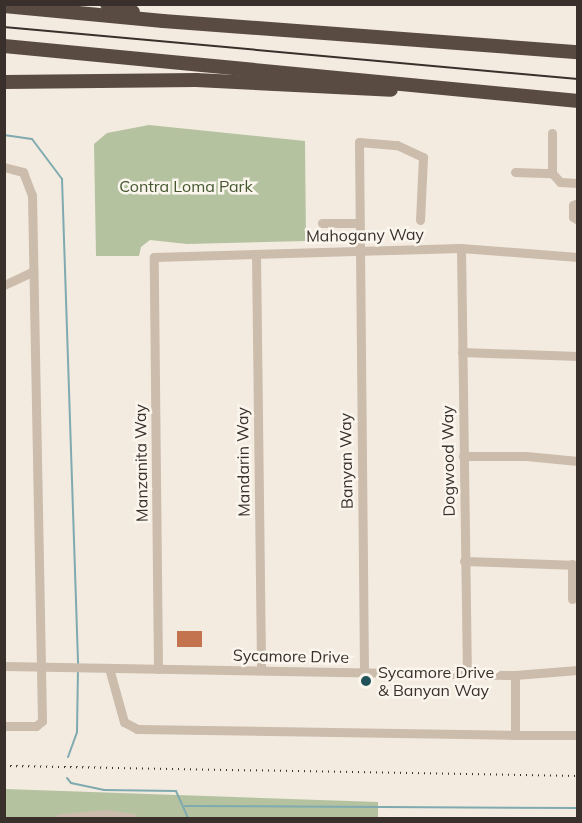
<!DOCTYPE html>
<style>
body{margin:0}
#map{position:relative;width:582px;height:823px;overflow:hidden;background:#f3ebe0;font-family:Mulish,sans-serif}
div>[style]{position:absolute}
.green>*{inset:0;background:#b4c2a0}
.stream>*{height:2px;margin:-1px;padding:0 1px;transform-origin:1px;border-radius:1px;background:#7faaaf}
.building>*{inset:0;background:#c3734e;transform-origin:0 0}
.minor>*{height:9px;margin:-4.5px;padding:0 4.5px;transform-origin:4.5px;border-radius:4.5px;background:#cbbcac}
.highway>*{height:14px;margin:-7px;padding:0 7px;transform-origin:7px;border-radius:7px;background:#5a4b42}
.tram>*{height:1.5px;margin:-0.75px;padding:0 0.75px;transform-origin:0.75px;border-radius:0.75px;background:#39302b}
.rail>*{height:2px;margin-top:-1px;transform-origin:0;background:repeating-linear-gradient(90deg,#39302b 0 1.5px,transparent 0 6px)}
.dots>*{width:16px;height:16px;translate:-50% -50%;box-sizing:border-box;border:3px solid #faf5ed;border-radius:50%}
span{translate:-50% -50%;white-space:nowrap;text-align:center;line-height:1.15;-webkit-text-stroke:5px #faf5ed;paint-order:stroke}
.park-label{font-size:16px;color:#45572f}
.street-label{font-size:16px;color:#39302b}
.poi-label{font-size:16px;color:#39302b}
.left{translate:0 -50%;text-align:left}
.frame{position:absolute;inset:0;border:6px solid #39302b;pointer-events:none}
</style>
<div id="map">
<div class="green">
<i style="clip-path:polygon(149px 125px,305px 141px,306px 241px,187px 244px,150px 240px,141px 247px,139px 256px,96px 256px,94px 144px,107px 133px)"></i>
<i style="clip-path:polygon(5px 789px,378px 802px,378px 818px,5px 818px)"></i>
</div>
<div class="stream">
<i style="left:4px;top:135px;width:28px;rotate:8deg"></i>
<i style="left:32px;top:139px;width:50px;rotate:53.1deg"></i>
<i style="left:62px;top:179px;width:486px;rotate:88.1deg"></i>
<i style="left:68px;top:757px;width:27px;rotate:-70deg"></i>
<i style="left:77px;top:732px;width:61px;rotate:-89.1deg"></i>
<i style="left:67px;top:778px;width:6px;rotate:51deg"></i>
<i style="left:71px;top:783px;width:34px;rotate:12deg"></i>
<i style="left:104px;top:790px;width:72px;rotate:0.8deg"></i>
<i style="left:176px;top:791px;width:30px;rotate:66deg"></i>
<i style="left:185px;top:806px;width:393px;rotate:0.3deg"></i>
</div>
<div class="building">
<i style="left:177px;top:631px;width:25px;height:16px"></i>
</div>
<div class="minor">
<i style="left:4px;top:167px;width:20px;rotate:15deg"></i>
<i style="left:23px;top:172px;width:25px;rotate:69deg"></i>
<i style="left:32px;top:195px;width:526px;rotate:88.91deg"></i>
<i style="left:42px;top:721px;width:8px;rotate:140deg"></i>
<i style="left:36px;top:726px;width:32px;rotate:180deg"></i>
<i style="left:515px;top:172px;width:37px;rotate:2deg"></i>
<i style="left:552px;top:173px;width:12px;rotate:48deg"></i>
<i style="left:560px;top:182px;width:18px;rotate:3deg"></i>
<i style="left:552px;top:173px;width:40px;rotate:-90deg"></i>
<i style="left:578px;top:203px;width:5px;rotate:158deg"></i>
<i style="left:573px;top:205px;width:12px;rotate:90deg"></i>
<i style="left:573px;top:217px;width:6px;rotate:31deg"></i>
<i style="left:322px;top:223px;width:36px"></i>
<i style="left:461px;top:248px;width:425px;rotate:89.2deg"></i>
<i style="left:256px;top:254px;width:416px;rotate:89.3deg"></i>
<i style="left:4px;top:285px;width:31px;rotate:-25deg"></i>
<i style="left:462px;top:352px;width:116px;rotate:2deg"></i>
<i style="left:463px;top:456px;width:63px"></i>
<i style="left:526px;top:456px;width:52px;rotate:5.5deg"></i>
<i style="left:464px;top:561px;width:114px;rotate:2deg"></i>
<i style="left:572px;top:599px;width:35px;rotate:-90deg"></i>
<i style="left:4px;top:666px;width:511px;rotate:1.01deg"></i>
<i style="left:515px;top:675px;width:63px;rotate:-4.5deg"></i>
<i style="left:109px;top:668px;width:56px;rotate:74.5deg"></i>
<i style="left:124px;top:722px;width:15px;rotate:28deg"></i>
<i style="left:137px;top:729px;width:378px;rotate:0.9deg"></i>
<i style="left:158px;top:669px;width:412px;rotate:-90.6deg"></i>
<i style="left:154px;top:257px;width:307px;rotate:-1.7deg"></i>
<i style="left:461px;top:248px;width:117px;rotate:4.4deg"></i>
<i style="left:364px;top:672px;width:530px;rotate:-90.54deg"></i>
<i style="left:359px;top:142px;width:38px;rotate:5deg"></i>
<i style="left:397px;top:145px;width:29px;rotate:25deg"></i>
<i style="left:423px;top:157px;width:63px;rotate:92.7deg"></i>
<i style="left:515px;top:675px;width:60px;rotate:90deg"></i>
<i style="left:515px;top:735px;width:63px"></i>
<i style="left:60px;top:818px;width:47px;rotate:-4.9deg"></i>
<i style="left:107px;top:814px;width:26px;rotate:9deg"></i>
</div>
<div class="highway">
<i style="left:107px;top:4px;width:27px;rotate:17deg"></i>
<i style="left:4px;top:6px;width:160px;rotate:5.4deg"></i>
<i style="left:163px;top:21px;width:416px;rotate:4.3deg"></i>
<i style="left:4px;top:46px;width:577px;rotate:5.47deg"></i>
<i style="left:4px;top:82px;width:192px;rotate:-0.6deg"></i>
<i style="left:196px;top:80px;width:195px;rotate:2.9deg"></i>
</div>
<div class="tram">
<i style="left:4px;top:27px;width:576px;rotate:5.18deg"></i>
</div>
<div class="rail">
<i style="left:4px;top:766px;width:574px;rotate:1deg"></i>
</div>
<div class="dots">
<i style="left:366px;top:681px;background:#21525a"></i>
</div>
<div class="park-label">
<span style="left:186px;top:186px">Contra Loma Park</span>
</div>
<div class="street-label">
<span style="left:365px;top:235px;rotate:-1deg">Mahogany Way</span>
<span style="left:346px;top:461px;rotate:-91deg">Banyan Way</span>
<span style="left:448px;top:461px;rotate:-91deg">Dogwood Way</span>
<span style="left:243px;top:462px;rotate:-91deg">Mandarin Way</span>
<span style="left:141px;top:463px;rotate:-91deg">Manzanita Way</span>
<span style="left:291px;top:656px;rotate:1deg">Sycamore Drive</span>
</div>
<div class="poi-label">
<span class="left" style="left:378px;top:681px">Sycamore Drive<br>&amp; Banyan Way</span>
</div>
<div class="frame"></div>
</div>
